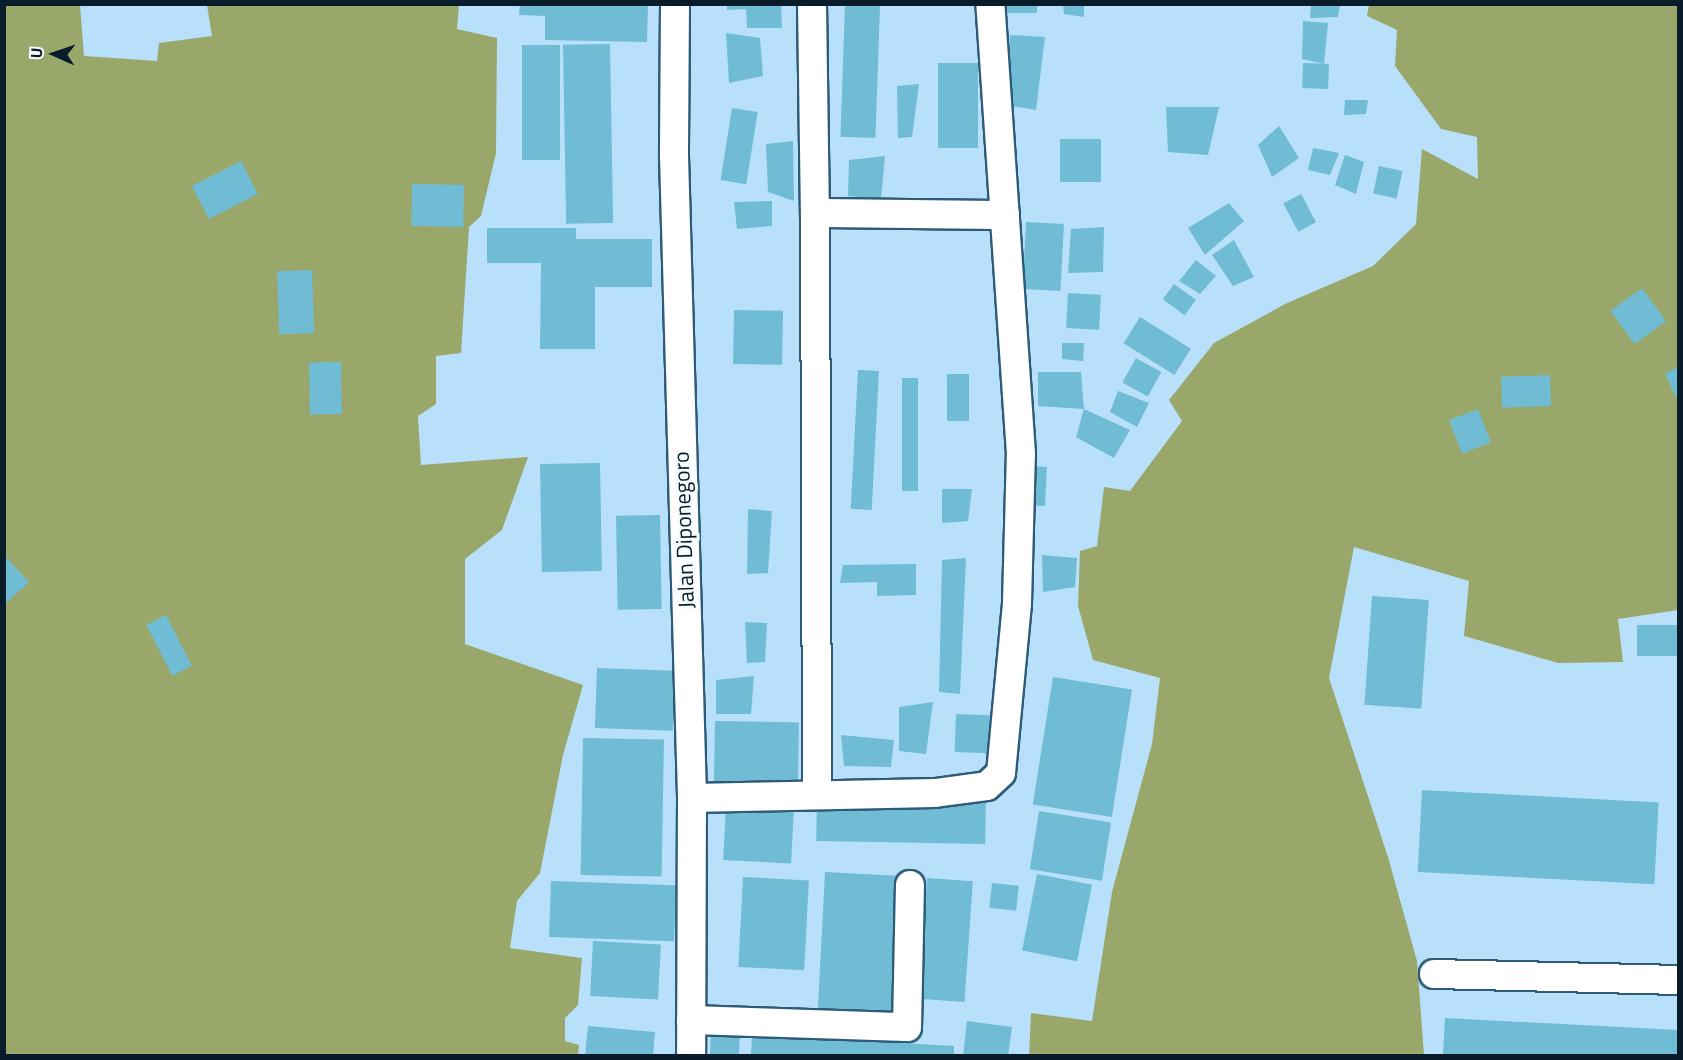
<!DOCTYPE html>
<style>
body{margin:0}
#map{position:relative;width:1683px;height:1060px;overflow:hidden;background:#b9e0fb;font-family:"Titillium Web",sans-serif}
div>[style]{position:absolute}
.forest>*{inset:0;background:#99a76b}
.building>*{inset:0;background:#6fbcd4;transform-origin:0 0}
.roads{filter:drop-shadow(2px 0 #2d5b78) drop-shadow(-2px 0 #2d5b78) drop-shadow(0 2px #2d5b78) drop-shadow(0 -2px #2d5b78)}
.street>*{height:28px;margin:-14px;padding:0 14px;transform-origin:14px;border-radius:14px;background:#fff}
span{translate:-50% -50%;white-space:nowrap;text-align:center;line-height:1.15;-webkit-text-stroke:6px #f7fcff;paint-order:stroke}
.street-label{font-size:22px;color:#091c29}
.frame{position:absolute;inset:0;border:6px solid #091c29;pointer-events:none}
.north{position:absolute;left:24px;top:24px;width:60px;height:60px;-webkit-text-stroke:4px #f7fcff;paint-order:stroke;rotate:273deg;font-size:16px;font-weight:700;line-height:24px;text-align:center;color:#091c29}
.north::after{content:'';display:block;margin:auto;width:21px;height:27px;background:#091c29;clip-path:polygon(50% 0,100% 100%,50% 72%,0 100%)}
</style>
<div id="map">
<div class="forest">
<i style="clip-path:polygon(5px 5px,80px 5px,84px 56px,157px 61px,159px 43px,212px 36px,207px 5px,459px 5px,457px 29px,497px 38px,496px 153px,481px 216px,469px 227px,461px 353px,436px 356px,436px 404px,418px 416px,421px 465px,528px 457px,502px 530px,465px 559px,465px 644px,583px 685px,563px 755px,540px 873px,517px 901px,510px 948px,582px 958px,578px 1005px,565px 1018px,565px 1041px,579px 1045px,578px 1055px,5px 1056px)"></i>
<i style="clip-path:polygon(1369px 5px,1678px 5px,1678px 610px,1618px 619px,1623px 662px,1558px 663px,1464px 636px,1469px 581px,1354px 547px,1329px 678px,1388px 857px,1417px 961px,1424px 1055px,1029px 1056px,1031px 1013px,1092px 1021px,1112px 892px,1152px 744px,1160px 678px,1093px 660px,1078px 606px,1080px 551px,1097px 546px,1104px 487px,1130px 491px,1182px 421px,1169px 400px,1214px 343px,1287px 303px,1373px 266px,1416px 224px,1422px 149px,1478px 179px,1477px 137px,1441px 129px,1395px 66px,1397px 30px,1367px 16px)"></i>
</div>
<div class="building">
<i style="clip-path:polygon(520px 4px,648px 4px,647px 42px,545px 40px,545px 16px,519px 15px)"></i>
<i style="clip-path:polygon(727px 4px,781px 4px,782px 28px,747px 28px,746px 9px,727px 10px)"></i>
<i style="left:1006px;top:4px;width:31px;height:9px"></i>
<i style="clip-path:polygon(1063px 4px,1084px 4px,1084px 17px,1064px 14px)"></i>
<i style="clip-path:polygon(1311px 4px,1340px 4px,1338px 17px,1310px 18px)"></i>
<i style="left:880px;top:6px;width:132px;height:35px;rotate:92deg"></i>
<i style="clip-path:polygon(1303px 21px,1328px 23px,1324px 64px,1302px 59px)"></i>
<i style="clip-path:polygon(726px 33px,760px 38px,763px 76px,729px 83px)"></i>
<i style="clip-path:polygon(1010px 35px,1045px 37px,1036px 110px,1006px 105px)"></i>
<i style="left:610px;top:44px;width:179px;height:47px;rotate:89deg"></i>
<i style="left:522px;top:45px;width:38px;height:115px"></i>
<i style="left:938px;top:63px;width:40px;height:85px"></i>
<i style="left:1303px;top:63px;width:26px;height:25px;rotate:2deg"></i>
<i style="clip-path:polygon(919px 84px,912px 137px,898px 138px,897px 86px)"></i>
<i style="clip-path:polygon(1345px 100px,1368px 100px,1366px 114px,1344px 115px)"></i>
<i style="clip-path:polygon(1166px 107px,1219px 107px,1208px 155px,1168px 152px)"></i>
<i style="left:732px;top:108px;width:26px;height:73px;rotate:9deg"></i>
<i style="clip-path:polygon(1279px 126px,1299px 158px,1272px 177px,1258px 145px)"></i>
<i style="left:1060px;top:139px;width:41px;height:43px"></i>
<i style="clip-path:polygon(793px 141px,794px 201px,768px 192px,766px 144px)"></i>
<i style="clip-path:polygon(1313px 148px,1339px 153px,1330px 175px,1308px 170px)"></i>
<i style="clip-path:polygon(1345px 155px,1364px 162px,1356px 194px,1335px 185px)"></i>
<i style="clip-path:polygon(885px 156px,881px 199px,848px 196px,849px 160px)"></i>
<i style="left:241px;top:161px;width:37px;height:55px;rotate:63deg"></i>
<i style="left:1379px;top:166px;width:24px;height:28px;rotate:12deg"></i>
<i style="left:412px;top:184px;width:52px;height:42px;rotate:1deg"></i>
<i style="left:1301px;top:194px;width:32px;height:20px;rotate:62deg"></i>
<i style="clip-path:polygon(772px 201px,772px 226px,737px 229px,734px 202px)"></i>
<i style="clip-path:polygon(1229px 203px,1244px 221px,1205px 255px,1188px 228px)"></i>
<i style="left:1026px;top:222px;width:38px;height:67px;rotate:3deg"></i>
<i style="clip-path:polygon(1104px 227px,1103px 272px,1068px 273px,1071px 229px)"></i>
<i style="clip-path:polygon(487px 228px,576px 228px,576px 239px,652px 239px,652px 287px,595px 287px,595px 349px,540px 349px,541px 263px,487px 263px)"></i>
<i style="clip-path:polygon(1234px 240px,1254px 277px,1233px 286px,1212px 255px)"></i>
<i style="clip-path:polygon(1196px 260px,1216px 276px,1200px 294px,1179px 281px)"></i>
<i style="left:312px;top:270px;width:63px;height:35px;rotate:88deg"></i>
<i style="left:1174px;top:284px;width:27px;height:19px;rotate:36deg"></i>
<i style="left:1642px;top:288px;width:41px;height:39px;rotate:54deg"></i>
<i style="left:1068px;top:293px;width:33px;height:35px;rotate:3deg"></i>
<i style="left:734px;top:310px;width:49px;height:54px;rotate:1deg"></i>
<i style="left:1140px;top:317px;width:60px;height:31px;rotate:32deg"></i>
<i style="clip-path:polygon(1062px 343px,1084px 343px,1083px 361px,1062px 359px)"></i>
<i style="left:1136px;top:358px;width:29px;height:28px;rotate:29deg"></i>
<i style="left:341px;top:362px;width:52px;height:32px;rotate:89deg"></i>
<i style="clip-path:polygon(1678px 367px,1678px 401px,1665px 374px)"></i>
<i style="left:858px;top:370px;width:21px;height:139px;rotate:3deg"></i>
<i style="clip-path:polygon(1038px 372px,1081px 372px,1084px 409px,1130px 430px,1114px 458px,1076px 437px,1084px 409px,1038px 406px)"></i>
<i style="left:947px;top:374px;width:22px;height:47px"></i>
<i style="left:1550px;top:375px;width:31px;height:49px;rotate:88deg"></i>
<i style="left:902px;top:378px;width:16px;height:113px"></i>
<i style="clip-path:polygon(1118px 391px,1149px 403px,1137px 427px,1110px 412px)"></i>
<i style="left:1478px;top:409px;width:36px;height:31px;rotate:69deg"></i>
<i style="left:600px;top:463px;width:108px;height:60px;rotate:89deg"></i>
<i style="left:1028px;top:466px;width:19px;height:39px;rotate:3deg"></i>
<i style="clip-path:polygon(942px 489px,972px 489px,968px 521px,942px 523px)"></i>
<i style="clip-path:polygon(748px 509px,772px 511px,768px 573px,747px 574px)"></i>
<i style="left:660px;top:515px;width:94px;height:44px;rotate:89deg"></i>
<i style="clip-path:polygon(4px 555px,29px 582px,4px 605px)"></i>
<i style="clip-path:polygon(1042px 555px,1077px 558px,1075px 587px,1043px 592px)"></i>
<i style="clip-path:polygon(966px 558px,960px 694px,939px 692px,942px 560px)"></i>
<i style="clip-path:polygon(916px 564px,916px 595px,877px 596px,877px 582px,840px 583px,843px 565px)"></i>
<i style="left:1372px;top:596px;width:57px;height:109px;rotate:4deg"></i>
<i style="left:166px;top:615px;width:57px;height:22px;rotate:63deg"></i>
<i style="clip-path:polygon(745px 622px,767px 623px,765px 662px,747px 663px)"></i>
<i style="left:1678px;top:625px;width:31px;height:41px;rotate:90deg"></i>
<i style="left:597px;top:668px;width:78px;height:60px;rotate:2deg"></i>
<i style="clip-path:polygon(754px 676px,751px 714px,716px 714px,716px 680px)"></i>
<i style="left:1053px;top:677px;width:80px;height:129px;rotate:9deg"></i>
<i style="clip-path:polygon(933px 702px,926px 754px,899px 751px,899px 707px)"></i>
<i style="left:956px;top:714px;width:34px;height:38px;rotate:2deg"></i>
<i style="left:715px;top:721px;width:84px;height:61px;rotate:1deg"></i>
<i style="clip-path:polygon(841px 735px,894px 740px,891px 767px,844px 766px)"></i>
<i style="left:583px;top:738px;width:81px;height:137px;rotate:1deg"></i>
<i style="left:1422px;top:790px;width:237px;height:82px;rotate:3deg"></i>
<i style="left:817px;top:796px;width:169px;height:45px;rotate:1deg"></i>
<i style="left:726px;top:806px;width:68px;height:54px;rotate:3deg"></i>
<i style="left:1039px;top:811px;width:73px;height:59px;rotate:9deg"></i>
<i style="left:825px;top:872px;width:76px;height:147px;rotate:3deg"></i>
<i style="left:1037px;top:874px;width:56px;height:78px;rotate:11deg"></i>
<i style="left:743px;top:877px;width:66px;height:90px;rotate:3deg"></i>
<i style="left:927px;top:878px;width:46px;height:121px;rotate:4deg"></i>
<i style="left:551px;top:881px;width:125px;height:56px;rotate:2deg"></i>
<i style="left:992px;top:883px;width:27px;height:25px;rotate:6deg"></i>
<i style="left:593px;top:941px;width:68px;height:55px;rotate:3deg"></i>
<i style="clip-path:polygon(1445px 1018px,1678px 1030px,1678px 1056px,1443px 1056px)"></i>
<i style="clip-path:polygon(967px 1021px,1012px 1027px,1008px 1056px,963px 1056px)"></i>
<i style="clip-path:polygon(588px 1026px,655px 1032px,653px 1056px,585px 1056px)"></i>
<i style="left:711px;top:1027px;width:29px;height:29px;rotate:2deg"></i>
<i style="clip-path:polygon(752px 1035px,954px 1046px,954px 1056px,751px 1056px)"></i>
</div>
<div class="roads">
<div class="street">
<i style="left:675px;top:4px;width:152px;rotate:90.4deg"></i>
<i style="left:674px;top:156px;width:642px;rotate:88.39deg"></i>
<i style="left:692px;top:798px;width:258px;rotate:90.2deg"></i>
<i style="left:812px;top:4px;width:209px;rotate:89.2deg"></i>
<i style="left:815px;top:213px;width:190px;rotate:0.6deg"></i>
<i style="left:815px;top:213px;width:581px;rotate:89.8deg"></i>
<i style="left:692px;top:798px;width:243px;rotate:-1.2deg"></i>
<i style="left:935px;top:793px;width:52px;rotate:-7.7deg"></i>
<i style="left:987px;top:786px;width:19px;rotate:-43deg"></i>
<i style="left:1001px;top:773px;width:171px;rotate:-84.6deg"></i>
<i style="left:1017px;top:603px;width:149px;rotate:-88.5deg"></i>
<i style="left:1021px;top:454px;width:451px;rotate:-93.9deg"></i>
<i style="left:1434px;top:974px;width:244px;rotate:1.4deg"></i>
<i style="left:691px;top:1020px;width:216px;rotate:1.9deg"></i>
<i style="left:907px;top:1027px;width:142px;rotate:-88.8deg"></i>
</div>
</div>
<div class="street-label">
<span style="left:684px;top:530px;rotate:-92deg">Jalan Diponegoro</span>
</div>
<div class="frame"></div>
<div class="north">U</div>
</div>
